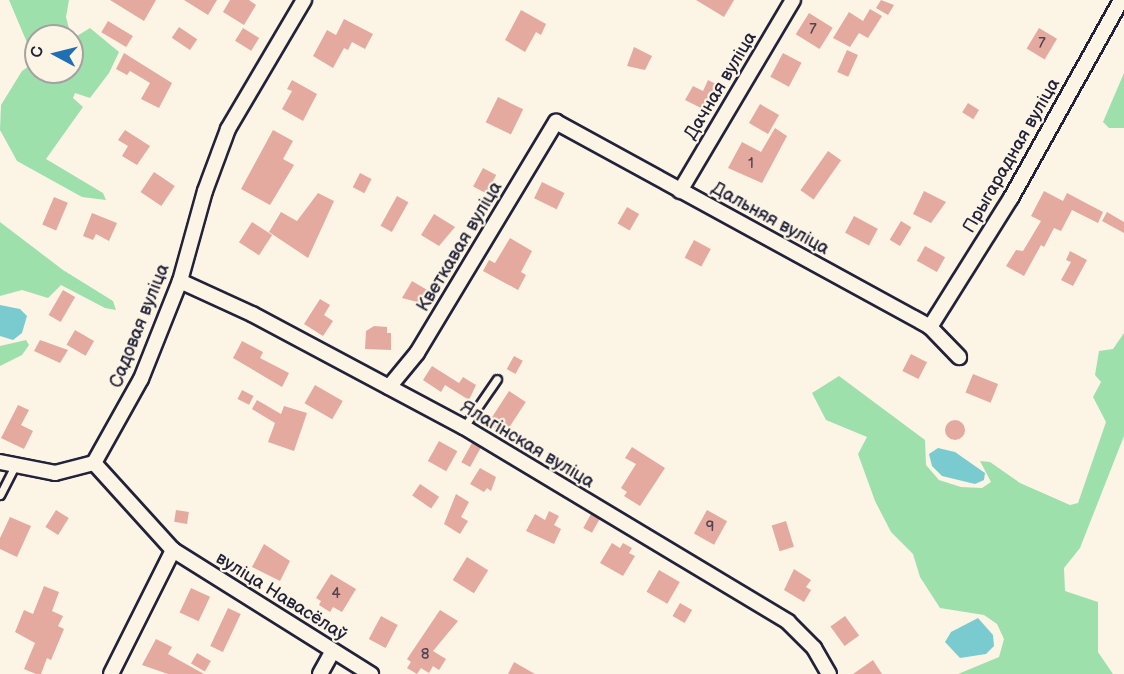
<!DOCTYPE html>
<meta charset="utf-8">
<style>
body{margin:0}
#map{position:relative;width:1124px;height:674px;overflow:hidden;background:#fcf5e5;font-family:"Balsamiq Sans",sans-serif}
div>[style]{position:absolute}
.green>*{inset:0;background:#9de0ab}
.water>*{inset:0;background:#79cbcf}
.building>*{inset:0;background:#e4aa9f;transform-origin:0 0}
.round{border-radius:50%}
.roads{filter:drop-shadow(2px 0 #22223b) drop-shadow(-2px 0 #22223b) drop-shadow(0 2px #22223b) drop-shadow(0 -2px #22223b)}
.service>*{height:7px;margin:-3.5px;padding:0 3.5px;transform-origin:3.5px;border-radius:3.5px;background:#fcf5e5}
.minor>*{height:14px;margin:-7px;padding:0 7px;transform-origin:7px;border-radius:7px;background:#fcf5e5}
span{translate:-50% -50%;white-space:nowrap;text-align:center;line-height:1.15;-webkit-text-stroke:4.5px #fcf5e5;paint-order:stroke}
.number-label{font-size:15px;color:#524454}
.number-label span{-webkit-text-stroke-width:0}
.street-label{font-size:18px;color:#22223b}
.north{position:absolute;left:24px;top:24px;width:60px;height:60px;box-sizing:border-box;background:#fcf5e5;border:2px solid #a5a1a1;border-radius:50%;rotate:277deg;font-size:16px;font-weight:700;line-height:24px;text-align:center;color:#22223b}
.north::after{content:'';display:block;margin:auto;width:21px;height:27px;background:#1f6fb2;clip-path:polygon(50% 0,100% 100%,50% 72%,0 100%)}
</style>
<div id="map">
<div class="green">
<i style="clip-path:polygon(9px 0,69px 0,66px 17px,71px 36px,36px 36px,36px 53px,31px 52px)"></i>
<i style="clip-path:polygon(90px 28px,119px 52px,109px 73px,90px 98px,75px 93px,73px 98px,83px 107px,46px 159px,103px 193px,106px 200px,82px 197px,17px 161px,0 130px,1px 105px,22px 71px,35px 62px,36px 72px,72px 72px,77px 36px)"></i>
<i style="clip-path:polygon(1124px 73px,1124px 128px,1109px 128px,1103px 122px)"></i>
<i style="clip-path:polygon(0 222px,63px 270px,113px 301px,116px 310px,105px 308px,61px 285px,48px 298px,22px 290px,0 296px)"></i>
<i style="clip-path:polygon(1124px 333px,1124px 436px,1080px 548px,1064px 568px,1065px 591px,1098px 602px,1098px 652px,1113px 674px,958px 674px,999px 657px,1004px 639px,997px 624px,984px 615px,940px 608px,920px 577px,913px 554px,891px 532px,875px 501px,858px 454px,867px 437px,826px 420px,812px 393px,839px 376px,925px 440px,926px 465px,939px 480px,961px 487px,982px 488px,991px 482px,980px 461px,990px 462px,1020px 483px,1070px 505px,1078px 503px,1106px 422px,1093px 397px,1101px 382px,1095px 375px,1099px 351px,1113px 349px)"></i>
<i style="clip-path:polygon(26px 340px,29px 345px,22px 355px,0 366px,0 376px,0 346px)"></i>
</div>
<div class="water">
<i style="clip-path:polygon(0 305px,20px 309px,27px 316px,22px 333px,13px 340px,0 336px)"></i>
<i style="clip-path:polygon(938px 448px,955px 452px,985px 473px,984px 480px,975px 484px,942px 476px,932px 466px,929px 454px)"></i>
<i style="clip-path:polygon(978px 618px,993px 635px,994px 646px,986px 654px,960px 658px,945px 642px,951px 632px)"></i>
</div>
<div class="building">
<i style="clip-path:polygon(110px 0,156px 0,144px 21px)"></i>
<i style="clip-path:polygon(184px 0,217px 0,208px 15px)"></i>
<i style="clip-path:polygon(230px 0,249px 0,256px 5px,244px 25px,223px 12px)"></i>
<i style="clip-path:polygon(696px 0,734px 0,724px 17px)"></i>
<i style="clip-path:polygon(881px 0,894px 5px,888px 15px,876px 8px)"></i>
<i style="clip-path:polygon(870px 9px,882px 16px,868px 38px,859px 33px,850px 47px,833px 38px,849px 12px,863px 21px)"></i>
<i style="clip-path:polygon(521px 10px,546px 24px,541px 35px,536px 32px,525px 52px,505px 40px)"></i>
<i style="left:809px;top:13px;width:28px;height:25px;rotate:32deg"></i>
<i style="clip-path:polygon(344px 19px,373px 34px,365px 49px,352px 42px,348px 50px,344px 48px,333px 68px,313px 56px,327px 30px,336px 35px)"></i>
<i style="left:108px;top:21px;width:29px;height:13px;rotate:31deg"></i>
<i style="left:179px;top:27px;width:22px;height:13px;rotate:34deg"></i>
<i style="left:243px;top:28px;width:19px;height:15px;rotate:32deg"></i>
<i style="left:1039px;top:28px;width:21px;height:24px;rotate:31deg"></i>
<i style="clip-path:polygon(634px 47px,652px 56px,645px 70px,627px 66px)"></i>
<i style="left:847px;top:50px;width:12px;height:24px;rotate:24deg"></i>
<i style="clip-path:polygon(124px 53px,172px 83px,159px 108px,141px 99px,150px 83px,130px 71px,127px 75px,116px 69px)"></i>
<i style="left:783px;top:53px;width:21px;height:27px;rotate:28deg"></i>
<i style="clip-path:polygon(292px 80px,317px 94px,303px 121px,282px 109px,292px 91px,287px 89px)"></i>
<i style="clip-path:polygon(708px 80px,722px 87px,709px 112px,685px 100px,693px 86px,703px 91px)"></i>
<i style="left:498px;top:97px;width:28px;height:28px;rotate:26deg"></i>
<i style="left:968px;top:103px;width:13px;height:11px;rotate:32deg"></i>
<i style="left:760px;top:104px;width:22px;height:22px;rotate:30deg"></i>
<i style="clip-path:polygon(775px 128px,787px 136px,762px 183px,728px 168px,742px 142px,761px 152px)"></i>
<i style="clip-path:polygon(125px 130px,150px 146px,137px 165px,122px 156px,128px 146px,118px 140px)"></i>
<i style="clip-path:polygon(273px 130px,293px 141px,283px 159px,294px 165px,270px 205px,241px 189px)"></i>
<i style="left:828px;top:151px;width:16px;height:48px;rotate:35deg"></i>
<i style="left:483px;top:168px;width:15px;height:21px;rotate:28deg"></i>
<i style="left:154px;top:172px;width:25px;height:24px;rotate:34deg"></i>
<i style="left:360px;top:173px;width:13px;height:16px;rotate:27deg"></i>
<i style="left:542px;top:182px;width:25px;height:18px;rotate:26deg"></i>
<i style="clip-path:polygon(924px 191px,946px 202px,931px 223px,913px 214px)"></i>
<i style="clip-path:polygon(1044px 191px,1063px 201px,1067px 193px,1103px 212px,1098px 223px,1072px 210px,1061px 231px,1054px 228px,1044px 247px,1041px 245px,1024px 276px,1006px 266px,1016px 250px,1023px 251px,1041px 221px,1031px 216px)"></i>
<i style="clip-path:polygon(318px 193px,334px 201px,308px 258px,269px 232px,281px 212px,297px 221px)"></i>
<i style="left:397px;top:196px;width:13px;height:34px;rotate:29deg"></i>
<i style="left:54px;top:197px;width:15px;height:30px;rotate:23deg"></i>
<i style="left:627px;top:207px;width:14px;height:19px;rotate:30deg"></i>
<i style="clip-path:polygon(1107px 212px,1124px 222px,1124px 233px,1102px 221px)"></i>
<i style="clip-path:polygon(92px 213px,117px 223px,109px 241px,96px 234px,93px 240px,83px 236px)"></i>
<i style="clip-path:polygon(434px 214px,455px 227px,439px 246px,421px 235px)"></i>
<i style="left:854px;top:216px;width:27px;height:19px;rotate:28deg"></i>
<i style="left:901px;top:221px;width:12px;height:22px;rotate:31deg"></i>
<i style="left:252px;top:222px;width:24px;height:24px;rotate:33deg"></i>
<i style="left:797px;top:228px;width:13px;height:11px;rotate:29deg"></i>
<i style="clip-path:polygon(510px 238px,532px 251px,521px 272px,526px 275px,518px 290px,483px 271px,489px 260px,495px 263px)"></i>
<i style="left:694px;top:240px;width:19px;height:20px;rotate:28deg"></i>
<i style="left:925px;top:246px;width:23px;height:17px;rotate:29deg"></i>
<i style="clip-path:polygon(1070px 251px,1087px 260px,1073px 286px,1061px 280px,1071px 262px,1066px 260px)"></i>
<i style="clip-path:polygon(412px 281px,429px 291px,421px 303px,402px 298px)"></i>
<i style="left:63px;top:290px;width:14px;height:29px;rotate:30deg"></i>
<i style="clip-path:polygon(320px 299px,330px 305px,324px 315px,333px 321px,323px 336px,304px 324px)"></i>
<i style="clip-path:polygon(374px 326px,387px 327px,387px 333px,391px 333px,391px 350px,365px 349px,366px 331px)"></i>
<i style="left:75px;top:330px;width:22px;height:17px;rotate:30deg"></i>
<i style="clip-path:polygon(40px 340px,68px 350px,60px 363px,34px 351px)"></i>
<i style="clip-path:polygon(242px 341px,263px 352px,260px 358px,289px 373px,282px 387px,233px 358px)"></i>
<i style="left:911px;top:354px;width:18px;height:19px;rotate:27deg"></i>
<i style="left:514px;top:356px;width:10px;height:15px;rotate:29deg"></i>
<i style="clip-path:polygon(432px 366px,459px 383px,463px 377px,476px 385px,469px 400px,445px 385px,441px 392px,423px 380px)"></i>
<i style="left:973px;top:374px;width:27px;height:20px;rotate:22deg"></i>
<i style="left:315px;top:385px;width:32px;height:21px;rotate:30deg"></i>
<i style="left:242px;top:390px;width:13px;height:10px;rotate:27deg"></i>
<i style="left:509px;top:391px;width:20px;height:39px;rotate:33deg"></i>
<i style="clip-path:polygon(257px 400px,281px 414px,284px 406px,307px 413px,294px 451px,268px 442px,275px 423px,252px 409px)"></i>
<i style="clip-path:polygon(18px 405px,29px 410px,21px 425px,33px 431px,24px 449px,1px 438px)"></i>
<i class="round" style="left:945px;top:420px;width:20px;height:20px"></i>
<i style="left:439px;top:441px;width:21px;height:23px;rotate:29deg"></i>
<i style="left:472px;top:443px;width:10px;height:22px;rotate:29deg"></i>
<i style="clip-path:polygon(632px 447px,665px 468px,640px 506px,624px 496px,627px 492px,621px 488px,636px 464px,625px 458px)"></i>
<i style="clip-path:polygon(480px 468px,496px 477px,491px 491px,487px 488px,484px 492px,470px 484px)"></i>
<i style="left:420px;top:484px;width:23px;height:14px;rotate:34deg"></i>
<i style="clip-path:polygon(456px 494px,469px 502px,461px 517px,468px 521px,460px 534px,444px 524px)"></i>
<i style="left:56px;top:510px;width:15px;height:20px;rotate:32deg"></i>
<i style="left:176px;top:510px;width:13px;height:12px;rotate:9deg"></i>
<i style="left:707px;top:510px;width:23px;height:27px;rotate:29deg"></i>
<i style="clip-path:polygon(549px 511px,559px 516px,554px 525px,561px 529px,554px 544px,526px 531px,535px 514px,545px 520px)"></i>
<i style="left:591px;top:514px;width:10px;height:16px;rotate:29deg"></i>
<i style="clip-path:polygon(10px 517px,31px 526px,17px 557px,0 549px,0 538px)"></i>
<i style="left:786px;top:521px;width:27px;height:15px;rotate:73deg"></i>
<i style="clip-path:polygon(612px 543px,620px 548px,623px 543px,632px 548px,629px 553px,635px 556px,623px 576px,600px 563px)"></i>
<i style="clip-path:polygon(264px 544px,290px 561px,280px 581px,252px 567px)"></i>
<i style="left:467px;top:557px;width:25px;height:27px;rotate:32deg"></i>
<i style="clip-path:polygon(794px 569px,811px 580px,806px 587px,811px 590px,804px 602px,784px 590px)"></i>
<i style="left:659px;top:570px;width:24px;height:25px;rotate:30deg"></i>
<i style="clip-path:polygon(331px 574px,356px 589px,342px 612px,333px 607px,330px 612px,319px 605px,321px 601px,316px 598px)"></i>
<i style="clip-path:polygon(44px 586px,59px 592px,52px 611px,63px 616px,58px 626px,64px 629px,51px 660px,47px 658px,41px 674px,36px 674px,24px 669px,35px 643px,15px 632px,24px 610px,33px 614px)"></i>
<i style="left:191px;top:588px;width:21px;height:27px;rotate:25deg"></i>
<i style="left:680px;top:603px;width:14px;height:15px;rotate:30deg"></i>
<i style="left:228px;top:608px;width:14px;height:42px;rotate:25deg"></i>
<i style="clip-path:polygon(440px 610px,458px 621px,433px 651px,446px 659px,439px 670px,433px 666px,429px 673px,421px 668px,417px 674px,407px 668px,411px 662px,407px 659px)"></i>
<i style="left:381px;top:616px;width:19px;height:26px;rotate:28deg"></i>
<i style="left:845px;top:616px;width:24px;height:18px;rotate:54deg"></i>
<i style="clip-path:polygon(156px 639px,172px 647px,168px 654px,204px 674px,168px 674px,142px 665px)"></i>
<i style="left:197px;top:653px;width:16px;height:12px;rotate:30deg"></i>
<i style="clip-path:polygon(873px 660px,882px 674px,853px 674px)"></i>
<i style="clip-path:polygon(514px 662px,535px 674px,508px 674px)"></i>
</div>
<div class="roads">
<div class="service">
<i style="left:464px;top:427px;width:58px;rotate:-55.5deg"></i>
<i style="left:0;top:495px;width:31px;rotate:-63deg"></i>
</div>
<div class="minor">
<i style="left:680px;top:191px;width:222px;rotate:-59.4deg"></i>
<i style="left:180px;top:281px;width:79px;rotate:24.6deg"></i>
<i style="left:252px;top:314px;width:240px;rotate:28.1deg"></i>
<i style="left:464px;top:427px;width:378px;rotate:31deg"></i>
<i style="left:788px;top:622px;width:37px;rotate:45deg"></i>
<i style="left:814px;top:648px;width:30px;rotate:60deg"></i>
<i style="left:930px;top:327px;width:152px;rotate:-57.9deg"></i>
<i style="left:1011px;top:198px;width:227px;rotate:-60.9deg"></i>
<i style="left:389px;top:387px;width:44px;rotate:-50.5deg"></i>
<i style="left:417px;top:353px;width:270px;rotate:-59deg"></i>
<i style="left:556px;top:122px;width:426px;rotate:28.7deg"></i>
<i style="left:930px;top:327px;width:42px;rotate:46deg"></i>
<i style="left:0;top:462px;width:56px;rotate:11.3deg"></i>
<i style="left:55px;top:473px;width:40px;rotate:-14.4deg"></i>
<i style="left:173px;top:550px;width:234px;rotate:32.1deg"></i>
<i style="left:111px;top:674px;width:139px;rotate:-63.4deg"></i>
<i style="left:173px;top:550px;width:118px;rotate:-132.2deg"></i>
<i style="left:94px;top:463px;width:96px;rotate:-60.8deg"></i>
<i style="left:141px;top:379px;width:105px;rotate:-68.3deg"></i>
<i style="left:180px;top:281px;width:93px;rotate:-74.5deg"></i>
<i style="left:205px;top:191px;width:66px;rotate:-69.6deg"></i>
<i style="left:228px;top:129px;width:150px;rotate:-59.5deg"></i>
<i style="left:320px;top:674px;width:26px;rotate:-61deg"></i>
</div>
</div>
<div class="number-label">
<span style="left:813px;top:30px">7</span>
<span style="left:1042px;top:44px">7</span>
<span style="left:751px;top:164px">1</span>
<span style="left:710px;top:527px">9</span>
<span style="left:336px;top:594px">4</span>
<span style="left:425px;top:655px">8</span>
</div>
<div class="street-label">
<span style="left:721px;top:86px;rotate:-59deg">Дачная вуліца</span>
<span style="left:1012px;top:156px;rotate:-60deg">Прыгарадная вуліца</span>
<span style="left:770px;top:219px;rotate:29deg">Дальняя вуліца</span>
<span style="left:460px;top:247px;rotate:-59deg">Кветкавая вуліца</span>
<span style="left:140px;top:326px;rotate:-68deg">Садовая вуліца</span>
<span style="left:527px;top:445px;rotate:31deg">Ялагінская вуліца</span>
<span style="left:281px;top:597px;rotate:32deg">вуліца Навасёлаў</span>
</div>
<div class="north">С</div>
</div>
